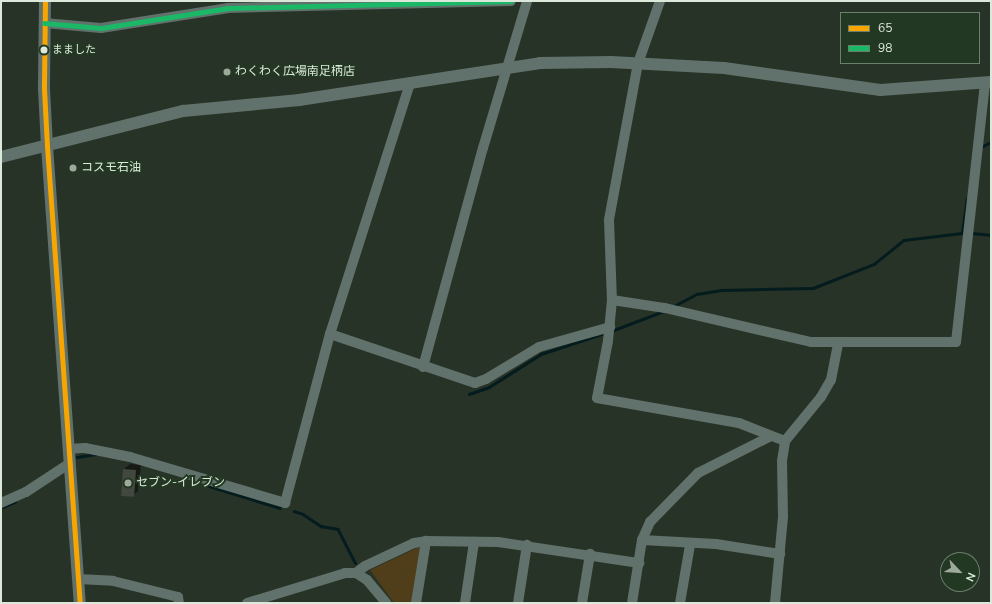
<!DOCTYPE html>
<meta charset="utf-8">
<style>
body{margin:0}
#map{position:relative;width:992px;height:604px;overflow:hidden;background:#283327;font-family:"Nunito Sans","Noto Sans JP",sans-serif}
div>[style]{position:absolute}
.green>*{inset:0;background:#4f3e19}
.shadow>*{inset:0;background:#0007}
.stream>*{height:2.5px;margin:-1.25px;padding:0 1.25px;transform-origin:1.25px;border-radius:1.25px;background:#041c1e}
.building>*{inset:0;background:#43483e;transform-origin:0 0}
.minor>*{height:10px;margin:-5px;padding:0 5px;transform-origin:5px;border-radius:5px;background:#61716b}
.tertiary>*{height:12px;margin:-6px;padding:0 6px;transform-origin:6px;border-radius:6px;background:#61716b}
.bus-1>*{height:5px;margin:-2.5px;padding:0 2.5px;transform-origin:2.5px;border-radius:2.5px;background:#f7a600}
.bus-2>*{height:5px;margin:-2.5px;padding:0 2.5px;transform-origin:2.5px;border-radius:2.5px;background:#1ab867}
.dots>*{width:11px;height:11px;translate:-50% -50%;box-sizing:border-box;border:2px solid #233822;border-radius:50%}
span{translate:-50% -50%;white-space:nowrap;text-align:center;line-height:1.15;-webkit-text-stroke:4px #233822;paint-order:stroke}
.bus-label{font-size:11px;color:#dbe8da}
.left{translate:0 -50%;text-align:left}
.poi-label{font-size:12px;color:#dbe8da}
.frame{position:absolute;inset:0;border:2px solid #dbe8da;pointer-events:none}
.legend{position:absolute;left:840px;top:12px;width:140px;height:52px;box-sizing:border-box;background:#233822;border:1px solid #6d7e6c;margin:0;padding:5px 7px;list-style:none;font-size:12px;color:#dbe8da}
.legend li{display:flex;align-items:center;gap:8px;height:20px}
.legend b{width:20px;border:1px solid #6d7e6c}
.north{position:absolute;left:940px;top:552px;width:40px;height:40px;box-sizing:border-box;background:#233822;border:1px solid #6d7e6c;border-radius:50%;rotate:115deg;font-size:11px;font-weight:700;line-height:16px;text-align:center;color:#dbe8da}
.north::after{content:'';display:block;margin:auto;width:14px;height:18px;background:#9ca99b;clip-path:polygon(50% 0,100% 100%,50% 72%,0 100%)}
</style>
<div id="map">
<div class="green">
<i style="clip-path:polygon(417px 548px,423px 548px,414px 603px,394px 603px,370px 570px)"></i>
</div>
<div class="shadow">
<i style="clip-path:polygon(130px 464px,141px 465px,138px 491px,132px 496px,124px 469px)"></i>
</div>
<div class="stream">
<i style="left:981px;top:147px;width:11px;rotate:-27deg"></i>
<i style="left:972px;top:233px;width:19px;rotate:6deg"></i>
<i style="left:674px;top:306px;width:26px;rotate:-28deg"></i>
<i style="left:697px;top:294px;width:26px;rotate:-9deg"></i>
<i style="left:723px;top:290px;width:90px;rotate:-1.3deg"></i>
<i style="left:813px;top:288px;width:66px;rotate:-21.5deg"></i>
<i style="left:874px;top:264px;width:38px;rotate:-39deg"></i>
<i style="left:904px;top:240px;width:58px;rotate:-6.9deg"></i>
<i style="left:962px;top:233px;width:34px;rotate:-82deg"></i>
<i style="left:611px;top:331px;width:57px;rotate:-20.7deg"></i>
<i style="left:469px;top:394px;width:21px;rotate:-19deg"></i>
<i style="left:489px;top:387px;width:62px;rotate:-32.4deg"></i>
<i style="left:541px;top:354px;width:64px;rotate:-18.2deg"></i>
<i style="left:77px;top:457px;width:19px;rotate:-9deg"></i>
<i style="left:206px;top:485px;width:77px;rotate:17.3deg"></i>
<i style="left:3px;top:507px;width:13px;rotate:-23deg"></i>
<i style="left:294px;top:511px;width:9px;rotate:18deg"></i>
<i style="left:303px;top:514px;width:22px;rotate:34deg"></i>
<i style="left:321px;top:526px;width:17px;rotate:10deg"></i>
<i style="left:338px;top:529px;width:38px;rotate:63deg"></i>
</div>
<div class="building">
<i style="left:123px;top:469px;width:13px;height:27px;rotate:4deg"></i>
</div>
<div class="minor">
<i style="left:660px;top:1px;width:66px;rotate:109.5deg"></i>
<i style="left:638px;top:63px;width:160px;rotate:100.5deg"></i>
<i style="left:609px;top:220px;width:80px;rotate:87.9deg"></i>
<i style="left:612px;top:300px;width:41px;rotate:95.6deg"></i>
<i style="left:608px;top:341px;width:58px;rotate:100.9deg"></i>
<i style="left:597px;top:398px;width:144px;rotate:10deg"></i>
<i style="left:739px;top:423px;width:49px;rotate:21.4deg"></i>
<i style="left:44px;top:23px;width:57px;rotate:5deg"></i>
<i style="left:101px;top:28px;width:129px;rotate:-8.9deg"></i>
<i style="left:228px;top:8px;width:283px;rotate:-1.4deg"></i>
<i style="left:612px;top:300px;width:54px;rotate:8.6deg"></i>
<i style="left:665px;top:308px;width:150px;rotate:13.1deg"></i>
<i style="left:811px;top:342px;width:145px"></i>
<i style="left:956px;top:342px;width:261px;rotate:-83.6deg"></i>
<i style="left:330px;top:334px;width:153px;rotate:18.7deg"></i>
<i style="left:475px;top:383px;width:12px;rotate:-20deg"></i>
<i style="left:486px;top:379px;width:62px;rotate:-31.1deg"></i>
<i style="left:539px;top:347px;width:74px;rotate:-15.7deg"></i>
<i style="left:423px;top:367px;width:227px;rotate:-74.7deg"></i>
<i style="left:483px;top:148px;width:153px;rotate:-73.3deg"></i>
<i style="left:69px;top:449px;width:16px;rotate:-4deg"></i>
<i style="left:85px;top:448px;width:46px;rotate:11.3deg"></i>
<i style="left:130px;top:457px;width:162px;rotate:16.5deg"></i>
<i style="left:285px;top:503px;width:175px;rotate:-75.1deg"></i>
<i style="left:330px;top:334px;width:263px;rotate:-72.3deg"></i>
<i style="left:1px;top:503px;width:27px;rotate:-24deg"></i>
<i style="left:26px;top:492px;width:53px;rotate:-33.4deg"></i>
<i style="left:642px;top:540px;width:20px;rotate:-66deg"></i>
<i style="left:650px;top:522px;width:69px;rotate:-45.6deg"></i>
<i style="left:698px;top:473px;width:82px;rotate:-26.9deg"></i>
<i style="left:356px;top:573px;width:13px;rotate:32deg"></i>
<i style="left:367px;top:580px;width:30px;rotate:50deg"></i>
<i style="left:78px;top:579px;width:35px;rotate:3deg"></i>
<i style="left:113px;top:581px;width:67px;rotate:13.8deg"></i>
<i style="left:178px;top:597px;width:6px;rotate:81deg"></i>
<i style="left:247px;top:603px;width:102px;rotate:-17deg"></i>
<i style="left:345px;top:573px;width:11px"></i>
<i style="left:356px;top:573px;width:11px;rotate:-38deg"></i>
<i style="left:365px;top:566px;width:54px;rotate:-25.1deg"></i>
<i style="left:414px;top:543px;width:12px;rotate:-9deg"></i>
<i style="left:426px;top:541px;width:72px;rotate:0.8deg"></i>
<i style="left:498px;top:542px;width:143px;rotate:8.5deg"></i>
<i style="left:416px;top:603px;width:63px;rotate:-80.8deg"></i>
<i style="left:465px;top:603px;width:62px;rotate:-81.6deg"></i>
<i style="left:518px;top:603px;width:59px;rotate:-81.2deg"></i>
<i style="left:582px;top:603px;width:50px;rotate:-80.7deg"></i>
<i style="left:632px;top:603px;width:64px;rotate:-81deg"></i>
<i style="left:642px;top:540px;width:74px;rotate:3.1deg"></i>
<i style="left:716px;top:544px;width:65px;rotate:8.9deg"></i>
<i style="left:680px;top:603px;width:59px;rotate:-80.2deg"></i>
<i style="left:775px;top:603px;width:86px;rotate:-84.7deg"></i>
<i style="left:783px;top:517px;width:56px;rotate:-91deg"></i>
<i style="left:782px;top:461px;width:20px;rotate:-81deg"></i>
<i style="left:785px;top:441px;width:57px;rotate:-50.7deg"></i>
<i style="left:821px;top:397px;width:20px;rotate:-60deg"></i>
<i style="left:831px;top:380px;width:37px;rotate:-79deg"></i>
</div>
<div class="tertiary">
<i style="left:45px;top:1px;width:88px;rotate:90.7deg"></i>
<i style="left:44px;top:89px;width:57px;rotate:87deg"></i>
<i style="left:47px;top:146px;width:458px;rotate:85.9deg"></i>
<i style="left:1px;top:157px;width:188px;rotate:-14.2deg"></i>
<i style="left:183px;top:111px;width:117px;rotate:-5.4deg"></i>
<i style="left:299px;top:100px;width:244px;rotate:-8.7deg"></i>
<i style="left:540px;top:63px;width:71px;rotate:-0.8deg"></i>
<i style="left:611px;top:62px;width:113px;rotate:3deg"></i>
<i style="left:724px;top:68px;width:158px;rotate:8deg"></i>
<i style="left:880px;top:90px;width:111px;rotate:-4.1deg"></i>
</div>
<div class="bus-1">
<i style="left:45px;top:1px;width:88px;rotate:90.7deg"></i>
<i style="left:44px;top:89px;width:57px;rotate:87deg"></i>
<i style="left:47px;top:146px;width:458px;rotate:85.9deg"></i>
</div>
<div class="bus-2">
<i style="left:44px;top:23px;width:57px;rotate:5deg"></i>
<i style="left:101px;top:28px;width:129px;rotate:-8.9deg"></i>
<i style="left:228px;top:8px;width:283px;rotate:-1.4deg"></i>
</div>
<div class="dots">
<i style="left:44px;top:50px;background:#dbe8da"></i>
<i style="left:227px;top:72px;background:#9ca99b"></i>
<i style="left:73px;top:168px;background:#9ca99b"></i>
<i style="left:128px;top:483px;background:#9ca99b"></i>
</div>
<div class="bus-label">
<span class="left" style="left:52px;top:50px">まました</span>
</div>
<div class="poi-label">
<span class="left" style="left:235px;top:72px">わくわく広場南足柄店</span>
<span class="left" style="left:81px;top:168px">コスモ石油</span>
<span class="left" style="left:136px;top:483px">セブン-イレブン</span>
</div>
<div class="frame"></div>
<ul class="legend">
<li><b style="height:5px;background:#f7a600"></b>65</li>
<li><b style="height:5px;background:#1ab867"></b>98</li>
</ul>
<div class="north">N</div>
</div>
